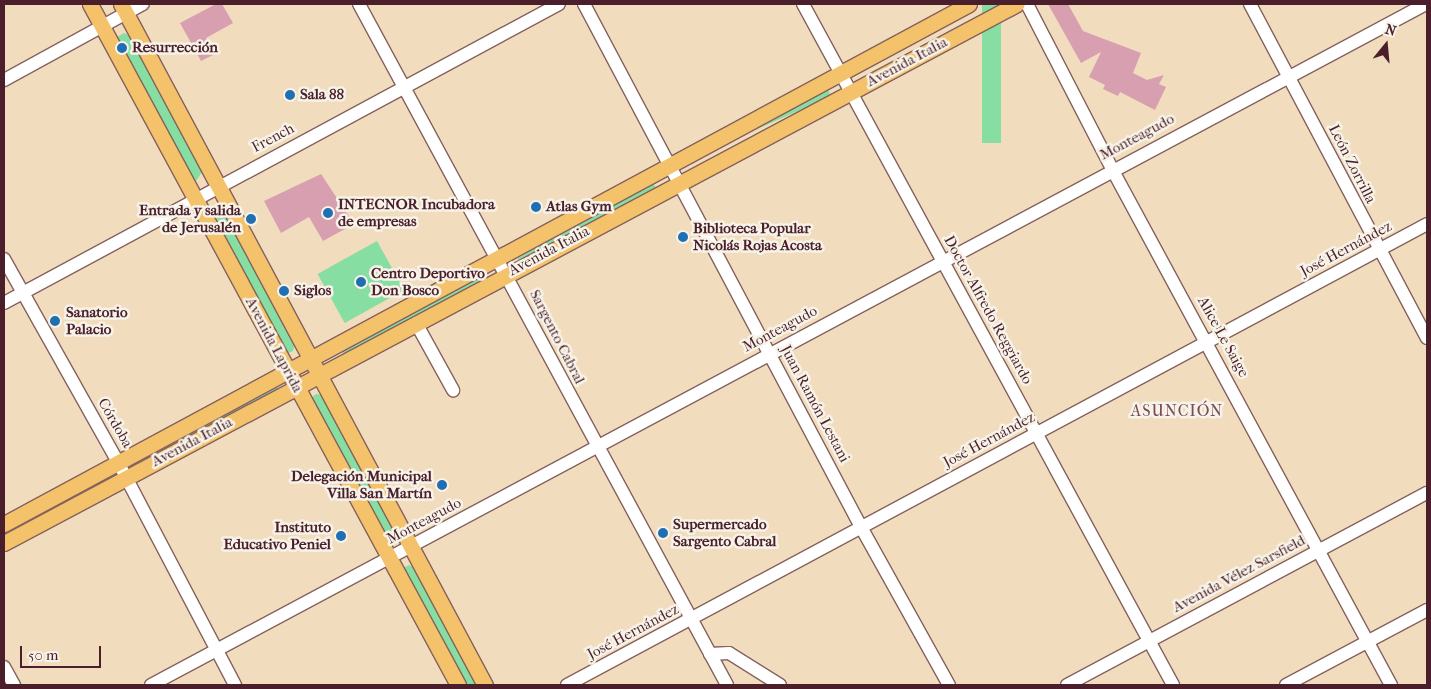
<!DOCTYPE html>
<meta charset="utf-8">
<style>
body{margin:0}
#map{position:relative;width:1431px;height:689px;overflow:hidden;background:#f2dcbe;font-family:"IM FELL French Canon",serif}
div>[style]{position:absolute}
.green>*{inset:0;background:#86dea3;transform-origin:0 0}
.building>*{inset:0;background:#d79fb0}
.roads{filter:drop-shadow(1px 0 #85615e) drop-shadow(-1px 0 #85615e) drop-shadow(0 1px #85615e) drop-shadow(0 -1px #85615e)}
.minor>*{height:12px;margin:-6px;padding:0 6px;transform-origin:6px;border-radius:6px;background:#fff}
.major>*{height:15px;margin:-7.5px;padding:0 7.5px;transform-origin:7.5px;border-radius:7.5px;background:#f3c26a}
.dots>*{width:14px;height:14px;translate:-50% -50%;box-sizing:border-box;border:2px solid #f7f3e8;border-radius:50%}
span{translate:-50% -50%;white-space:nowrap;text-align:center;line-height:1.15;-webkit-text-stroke:5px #f7f3e8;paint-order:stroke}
.poi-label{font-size:15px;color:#4a1f2b;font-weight:700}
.left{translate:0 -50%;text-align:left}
.right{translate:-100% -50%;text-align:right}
.street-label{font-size:15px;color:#4a1f2b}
.neighbourhood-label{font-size:16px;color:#7b4c5a;letter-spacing:1px}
.frame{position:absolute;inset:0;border:5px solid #4a1f2b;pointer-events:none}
.north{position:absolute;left:1361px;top:20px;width:50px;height:50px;-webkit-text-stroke:4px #f7f3e8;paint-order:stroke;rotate:17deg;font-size:14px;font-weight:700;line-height:20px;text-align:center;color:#4a1f2b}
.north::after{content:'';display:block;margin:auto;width:18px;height:22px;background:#4a1f2b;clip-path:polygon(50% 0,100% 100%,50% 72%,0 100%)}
.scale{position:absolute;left:20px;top:646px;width:81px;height:22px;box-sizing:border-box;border:2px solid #4a1f2b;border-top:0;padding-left:6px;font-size:15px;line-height:18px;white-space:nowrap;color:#4a1f2b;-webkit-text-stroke:4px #f7f3e8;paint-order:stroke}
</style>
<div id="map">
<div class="green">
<i style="left:982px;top:4px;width:19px;height:139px"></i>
<i style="clip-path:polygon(124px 33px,130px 36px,202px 172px,197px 180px,194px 181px,116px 43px,117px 37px)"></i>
<i style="left:827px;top:87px;width:10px;height:161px;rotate:66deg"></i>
<i style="left:652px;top:181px;width:8px;height:155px;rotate:60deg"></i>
<i style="clip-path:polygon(217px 207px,222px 209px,295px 344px,293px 351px,286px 354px,209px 216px,211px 210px)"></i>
<i style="left:377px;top:241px;width:56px;height:68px;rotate:61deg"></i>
<i style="clip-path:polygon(482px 273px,486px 279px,345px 355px,341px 351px)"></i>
<i style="clip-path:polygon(277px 384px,278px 390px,134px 466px,133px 463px)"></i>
<i style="clip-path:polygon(316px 394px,323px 395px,396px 532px,395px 538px,388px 541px,310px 399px)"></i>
<i style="clip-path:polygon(107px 476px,106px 483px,4px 538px,4px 528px)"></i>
<i style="clip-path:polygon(409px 565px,414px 568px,477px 685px,461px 685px,402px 569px)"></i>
</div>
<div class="building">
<i style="clip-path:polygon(216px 4px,222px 4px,233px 23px,206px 38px,215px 54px,201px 61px,180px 23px)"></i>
<i style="clip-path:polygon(1048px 4px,1068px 4px,1083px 31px,1141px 53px,1133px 73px,1147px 80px,1164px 75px,1159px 84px,1166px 87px,1155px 110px,1120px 92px,1118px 96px,1103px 89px,1105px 85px,1089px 77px,1101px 52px,1081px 63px)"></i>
<i style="clip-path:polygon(321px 174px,354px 224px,323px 241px,309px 217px,281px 233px,264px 201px)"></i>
</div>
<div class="roads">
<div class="minor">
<i style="left:359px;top:4px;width:774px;rotate:61.61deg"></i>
<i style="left:584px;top:4px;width:592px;rotate:62.09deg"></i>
<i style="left:861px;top:527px;width:181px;rotate:60.9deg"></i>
<i style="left:803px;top:4px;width:775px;rotate:61.48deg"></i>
<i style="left:1027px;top:4px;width:186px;rotate:62.7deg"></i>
<i style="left:1112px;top:169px;width:587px;rotate:61.6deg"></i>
<i style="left:1250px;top:4px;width:378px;rotate:62.1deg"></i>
<i style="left:4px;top:80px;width:158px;rotate:-28.7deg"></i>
<i style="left:4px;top:259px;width:233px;rotate:60.7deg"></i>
<i style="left:118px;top:462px;width:252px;rotate:62.3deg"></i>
<i style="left:4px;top:303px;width:630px;rotate:-28.31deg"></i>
<i style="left:416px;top:323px;width:77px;rotate:61.1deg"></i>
<i style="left:710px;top:654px;width:19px;rotate:-3deg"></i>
<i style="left:729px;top:653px;width:60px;rotate:32.1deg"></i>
<i style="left:4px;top:667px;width:21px;rotate:61deg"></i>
<i style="left:151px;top:685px;width:1445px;rotate:-28.11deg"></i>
<i style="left:567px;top:685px;width:976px;rotate:-28.19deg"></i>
<i style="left:1067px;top:685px;width:408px;rotate:-28.1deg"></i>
<i style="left:1286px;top:685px;width:160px;rotate:-28deg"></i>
</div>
<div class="major">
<i style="left:90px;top:4px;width:774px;rotate:61.61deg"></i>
<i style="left:121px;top:4px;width:772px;rotate:61.88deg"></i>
<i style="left:4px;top:524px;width:1096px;rotate:-28.32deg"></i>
<i style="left:4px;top:543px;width:1147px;rotate:-28.02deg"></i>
</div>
</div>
<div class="dots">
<i style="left:122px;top:48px;background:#1f6fb2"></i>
<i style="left:290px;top:95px;background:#1f6fb2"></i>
<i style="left:536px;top:207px;background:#1f6fb2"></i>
<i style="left:328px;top:213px;background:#1f6fb2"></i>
<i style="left:251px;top:219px;background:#1f6fb2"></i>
<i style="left:683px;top:237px;background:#1f6fb2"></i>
<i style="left:361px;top:282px;background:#1f6fb2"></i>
<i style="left:284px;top:291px;background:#1f6fb2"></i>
<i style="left:55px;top:321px;background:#1f6fb2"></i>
<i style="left:442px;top:485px;background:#1f6fb2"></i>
<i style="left:663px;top:533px;background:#1f6fb2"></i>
<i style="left:341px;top:536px;background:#1f6fb2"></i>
</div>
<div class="poi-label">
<span class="left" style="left:132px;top:48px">Resurrección</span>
<span class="left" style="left:300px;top:95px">Sala 88</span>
<span class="left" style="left:338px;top:213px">INTECNOR Incubadora<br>de empresas</span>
<span class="left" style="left:546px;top:207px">Atlas Gym</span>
<span class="right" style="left:241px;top:219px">Entrada y salida<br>de Jerusalén</span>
<span class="left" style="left:693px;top:237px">Biblioteca Popular<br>Nicolás Rojas Acosta</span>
<span class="left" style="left:371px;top:282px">Centro Deportivo<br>Don Bosco</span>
<span class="left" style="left:294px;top:291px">Siglos</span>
<span class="left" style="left:66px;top:321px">Sanatorio<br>Palacio</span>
<span class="right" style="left:432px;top:485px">Delegación Municipal<br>Villa San Martín</span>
<span class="left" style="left:673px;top:533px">Supermercado<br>Sargento Cabral</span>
<span class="right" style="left:331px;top:536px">Instituto<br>Educativo Peniel</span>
</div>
<div class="street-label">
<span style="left:907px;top:62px;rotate:-28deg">Avenida Italia</span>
<span style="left:1137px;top:137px;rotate:-28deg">Monteagudo</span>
<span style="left:273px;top:138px;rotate:-28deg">French</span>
<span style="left:1352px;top:164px;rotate:63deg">León Zorrilla</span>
<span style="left:1346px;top:249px;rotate:-28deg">José Hernández</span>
<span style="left:549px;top:251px;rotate:-28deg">Avenida Italia</span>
<span style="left:988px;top:310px;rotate:61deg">Doctor Alfredo Reggiardo</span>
<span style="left:780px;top:329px;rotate:-28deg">Monteagudo</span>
<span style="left:557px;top:337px;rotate:63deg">Sargento Cabral</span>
<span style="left:1223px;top:337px;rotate:61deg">Alice Le Saige</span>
<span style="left:274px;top:345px;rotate:62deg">Avenida Laprida</span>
<span style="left:815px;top:404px;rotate:62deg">Juan Ramón Lestani</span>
<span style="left:115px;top:423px;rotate:60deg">Córdoba</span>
<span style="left:989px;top:440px;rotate:-28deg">José Hernández</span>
<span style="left:192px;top:442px;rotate:-28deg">Avenida Italia</span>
<span style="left:424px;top:521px;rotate:-28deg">Monteagudo</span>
<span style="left:1239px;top:574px;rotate:-28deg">Avenida Vélez Sarsfield</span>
<span style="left:633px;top:632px;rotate:-28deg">José Hernández</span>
</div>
<div class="neighbourhood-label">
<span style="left:1177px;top:411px">ASUNCIÓN</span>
</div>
<div class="frame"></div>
<div class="north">N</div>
<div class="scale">50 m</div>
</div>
